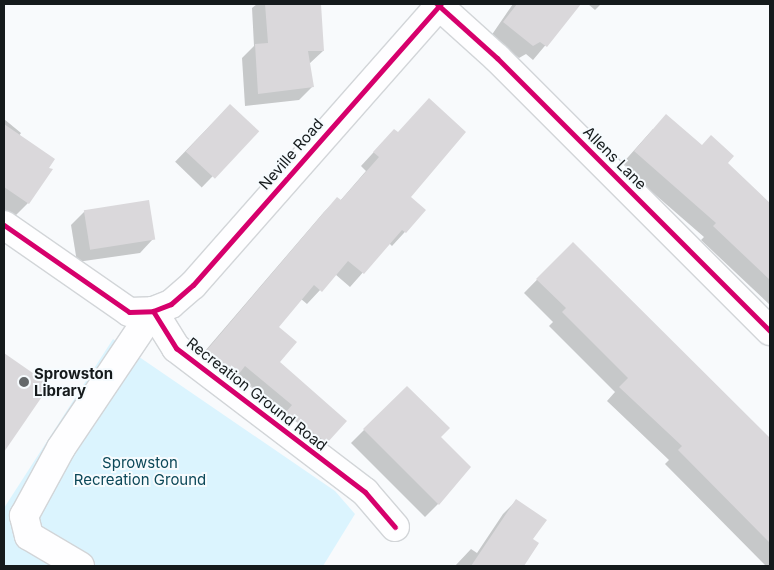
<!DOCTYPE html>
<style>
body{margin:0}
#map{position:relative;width:774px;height:570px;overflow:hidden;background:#f8fafc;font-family:Inter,sans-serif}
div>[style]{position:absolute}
.green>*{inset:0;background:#dbf4fe}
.shadow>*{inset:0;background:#0003;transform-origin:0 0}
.building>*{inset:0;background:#dad8db;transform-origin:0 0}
.roads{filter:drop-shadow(1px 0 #d2d5d8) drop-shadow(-1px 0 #d2d5d8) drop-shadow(0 1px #d2d5d8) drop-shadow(0 -1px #d2d5d8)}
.minor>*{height:28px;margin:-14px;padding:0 14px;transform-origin:14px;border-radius:14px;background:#fefeff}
.cycleway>*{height:5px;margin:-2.5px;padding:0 2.5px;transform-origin:2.5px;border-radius:2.5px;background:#d6006c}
.dots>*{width:14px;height:14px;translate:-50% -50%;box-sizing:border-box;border:2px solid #f6fbfe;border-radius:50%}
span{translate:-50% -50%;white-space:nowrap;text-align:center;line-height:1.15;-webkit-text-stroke:4px #f6fbfe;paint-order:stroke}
.street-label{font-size:15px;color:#151a1c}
.poi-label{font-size:15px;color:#151a1c;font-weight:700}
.left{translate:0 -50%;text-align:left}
.park-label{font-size:15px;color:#0c4859}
.frame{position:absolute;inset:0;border:5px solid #151a1c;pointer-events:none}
</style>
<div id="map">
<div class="green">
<i style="clip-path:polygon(113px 339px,335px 491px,355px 514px,323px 566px,4px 566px,4px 508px)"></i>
</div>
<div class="shadow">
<i style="clip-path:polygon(257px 4px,306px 4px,323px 51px,309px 64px,312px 87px,299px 100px,245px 106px,242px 58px,254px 46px,252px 8px)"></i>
<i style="clip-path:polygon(513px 4px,580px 4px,533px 60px,526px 54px,519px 58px,491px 36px)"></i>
<i style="clip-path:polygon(588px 4px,601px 4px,595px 10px)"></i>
<i style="left:230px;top:105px;width:37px;height:79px;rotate:44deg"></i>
<i style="clip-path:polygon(4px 119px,21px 133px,19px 136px,28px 203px,15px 216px,4px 209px)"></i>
<i style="clip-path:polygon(653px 129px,701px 146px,726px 163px,770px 205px,770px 305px,701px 240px,704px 237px,621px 165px)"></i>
<i style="clip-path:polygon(394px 130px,409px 197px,425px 210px,392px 246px,389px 243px,350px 287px,335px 274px,307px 304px,301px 299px,277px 327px,279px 362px,345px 421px,313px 456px,193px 365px,324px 212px,337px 199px,340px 201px,366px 171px,361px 166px)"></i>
<i style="clip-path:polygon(85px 211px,153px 239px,140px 253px,77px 262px,71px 225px)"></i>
<i style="clip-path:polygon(573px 243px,770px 443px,770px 566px,766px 566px,665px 464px,669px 460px,607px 401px,615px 392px,549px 326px,553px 322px,524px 293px)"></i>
<i style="clip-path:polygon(4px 355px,48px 385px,4px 450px)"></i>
<i style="clip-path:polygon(407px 387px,439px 437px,438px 504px,425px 517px,351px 443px)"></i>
<i style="clip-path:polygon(516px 501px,532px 539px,538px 544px,522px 566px,455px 566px,471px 549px,477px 553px,503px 514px)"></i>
</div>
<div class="building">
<i style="clip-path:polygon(265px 4px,321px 4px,324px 51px,308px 51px,314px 87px,258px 94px,255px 44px,268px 43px)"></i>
<i style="clip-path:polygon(517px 4px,581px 4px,547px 47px,540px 42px,533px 46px,503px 22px)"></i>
<i style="clip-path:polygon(429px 98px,466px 132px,411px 197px,426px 210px,406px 233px,402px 230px,364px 274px,348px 261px,322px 292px,314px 285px,279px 327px,297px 342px,280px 362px,347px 421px,327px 443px,286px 412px,292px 405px,245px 366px,238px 375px,206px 351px,337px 197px,341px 200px,379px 157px,373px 152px,394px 129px,398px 132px)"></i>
<i style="left:230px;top:104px;width:40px;height:65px;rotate:43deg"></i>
<i style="clip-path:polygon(666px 114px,702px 145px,711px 135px,734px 156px,728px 163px,770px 203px,770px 280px,713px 226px,716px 223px,634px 151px)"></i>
<i style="clip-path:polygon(4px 124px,55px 159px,49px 168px,53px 169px,29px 204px,4px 187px)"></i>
<i style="left:149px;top:200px;width:40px;height:66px;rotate:81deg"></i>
<i style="clip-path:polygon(573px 242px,770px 438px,770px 543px,678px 450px,682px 446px,619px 387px,628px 378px,562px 312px,566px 308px,536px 279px)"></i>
<i style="clip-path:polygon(4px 353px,50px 385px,4px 452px)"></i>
<i style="clip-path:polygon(407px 386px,450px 428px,441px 437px,471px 467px,439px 505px,363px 429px)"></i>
<i style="clip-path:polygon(516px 499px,547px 520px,533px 539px,539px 543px,524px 566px,471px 566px)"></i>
</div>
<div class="roads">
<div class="minor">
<i style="left:437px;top:4px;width:81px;rotate:42deg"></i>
<i style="left:497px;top:58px;width:386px;rotate:45deg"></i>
<i style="left:4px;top:225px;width:152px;rotate:34.8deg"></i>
<i style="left:129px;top:312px;width:24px;rotate:-2deg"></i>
<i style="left:153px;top:311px;width:44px;rotate:58.1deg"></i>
<i style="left:176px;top:348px;width:238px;rotate:37.3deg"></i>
<i style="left:365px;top:492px;width:46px;rotate:49.4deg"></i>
<i style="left:80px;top:566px;width:59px;rotate:-149.5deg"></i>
<i style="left:29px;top:536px;width:21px;rotate:-104deg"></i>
<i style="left:24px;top:516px;width:77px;rotate:-61.4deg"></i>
<i style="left:61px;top:448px;width:165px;rotate:-56.1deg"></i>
<i style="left:153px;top:311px;width:19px;rotate:-21deg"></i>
<i style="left:171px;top:304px;width:29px;rotate:-41deg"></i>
<i style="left:193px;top:285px;width:375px;rotate:-48.6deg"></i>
</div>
</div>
<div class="cycleway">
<i style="left:437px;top:4px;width:81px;rotate:42deg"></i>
<i style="left:497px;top:58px;width:386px;rotate:45deg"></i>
<i style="left:4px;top:225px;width:152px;rotate:34.8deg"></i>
<i style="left:129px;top:312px;width:24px;rotate:-2deg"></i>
<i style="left:153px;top:311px;width:44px;rotate:58.1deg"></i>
<i style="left:176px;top:348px;width:238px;rotate:37.3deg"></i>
<i style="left:365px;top:492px;width:46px;rotate:49.4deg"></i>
<i style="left:153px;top:311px;width:19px;rotate:-21deg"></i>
<i style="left:171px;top:304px;width:29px;rotate:-41deg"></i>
<i style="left:193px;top:285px;width:375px;rotate:-48.6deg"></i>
</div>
<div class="dots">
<i style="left:24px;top:382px;background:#64686a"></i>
</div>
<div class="street-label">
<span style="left:291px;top:154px;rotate:-49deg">Neville Road</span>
<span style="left:615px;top:158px;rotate:45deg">Allens Lane</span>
<span style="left:257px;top:394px;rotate:38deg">Recreation Ground Road</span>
</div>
<div class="poi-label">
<span class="left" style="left:34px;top:382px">Sprowston<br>Library</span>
</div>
<div class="park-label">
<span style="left:140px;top:471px">Sprowston<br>Recreation Ground</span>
</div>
<div class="frame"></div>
</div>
